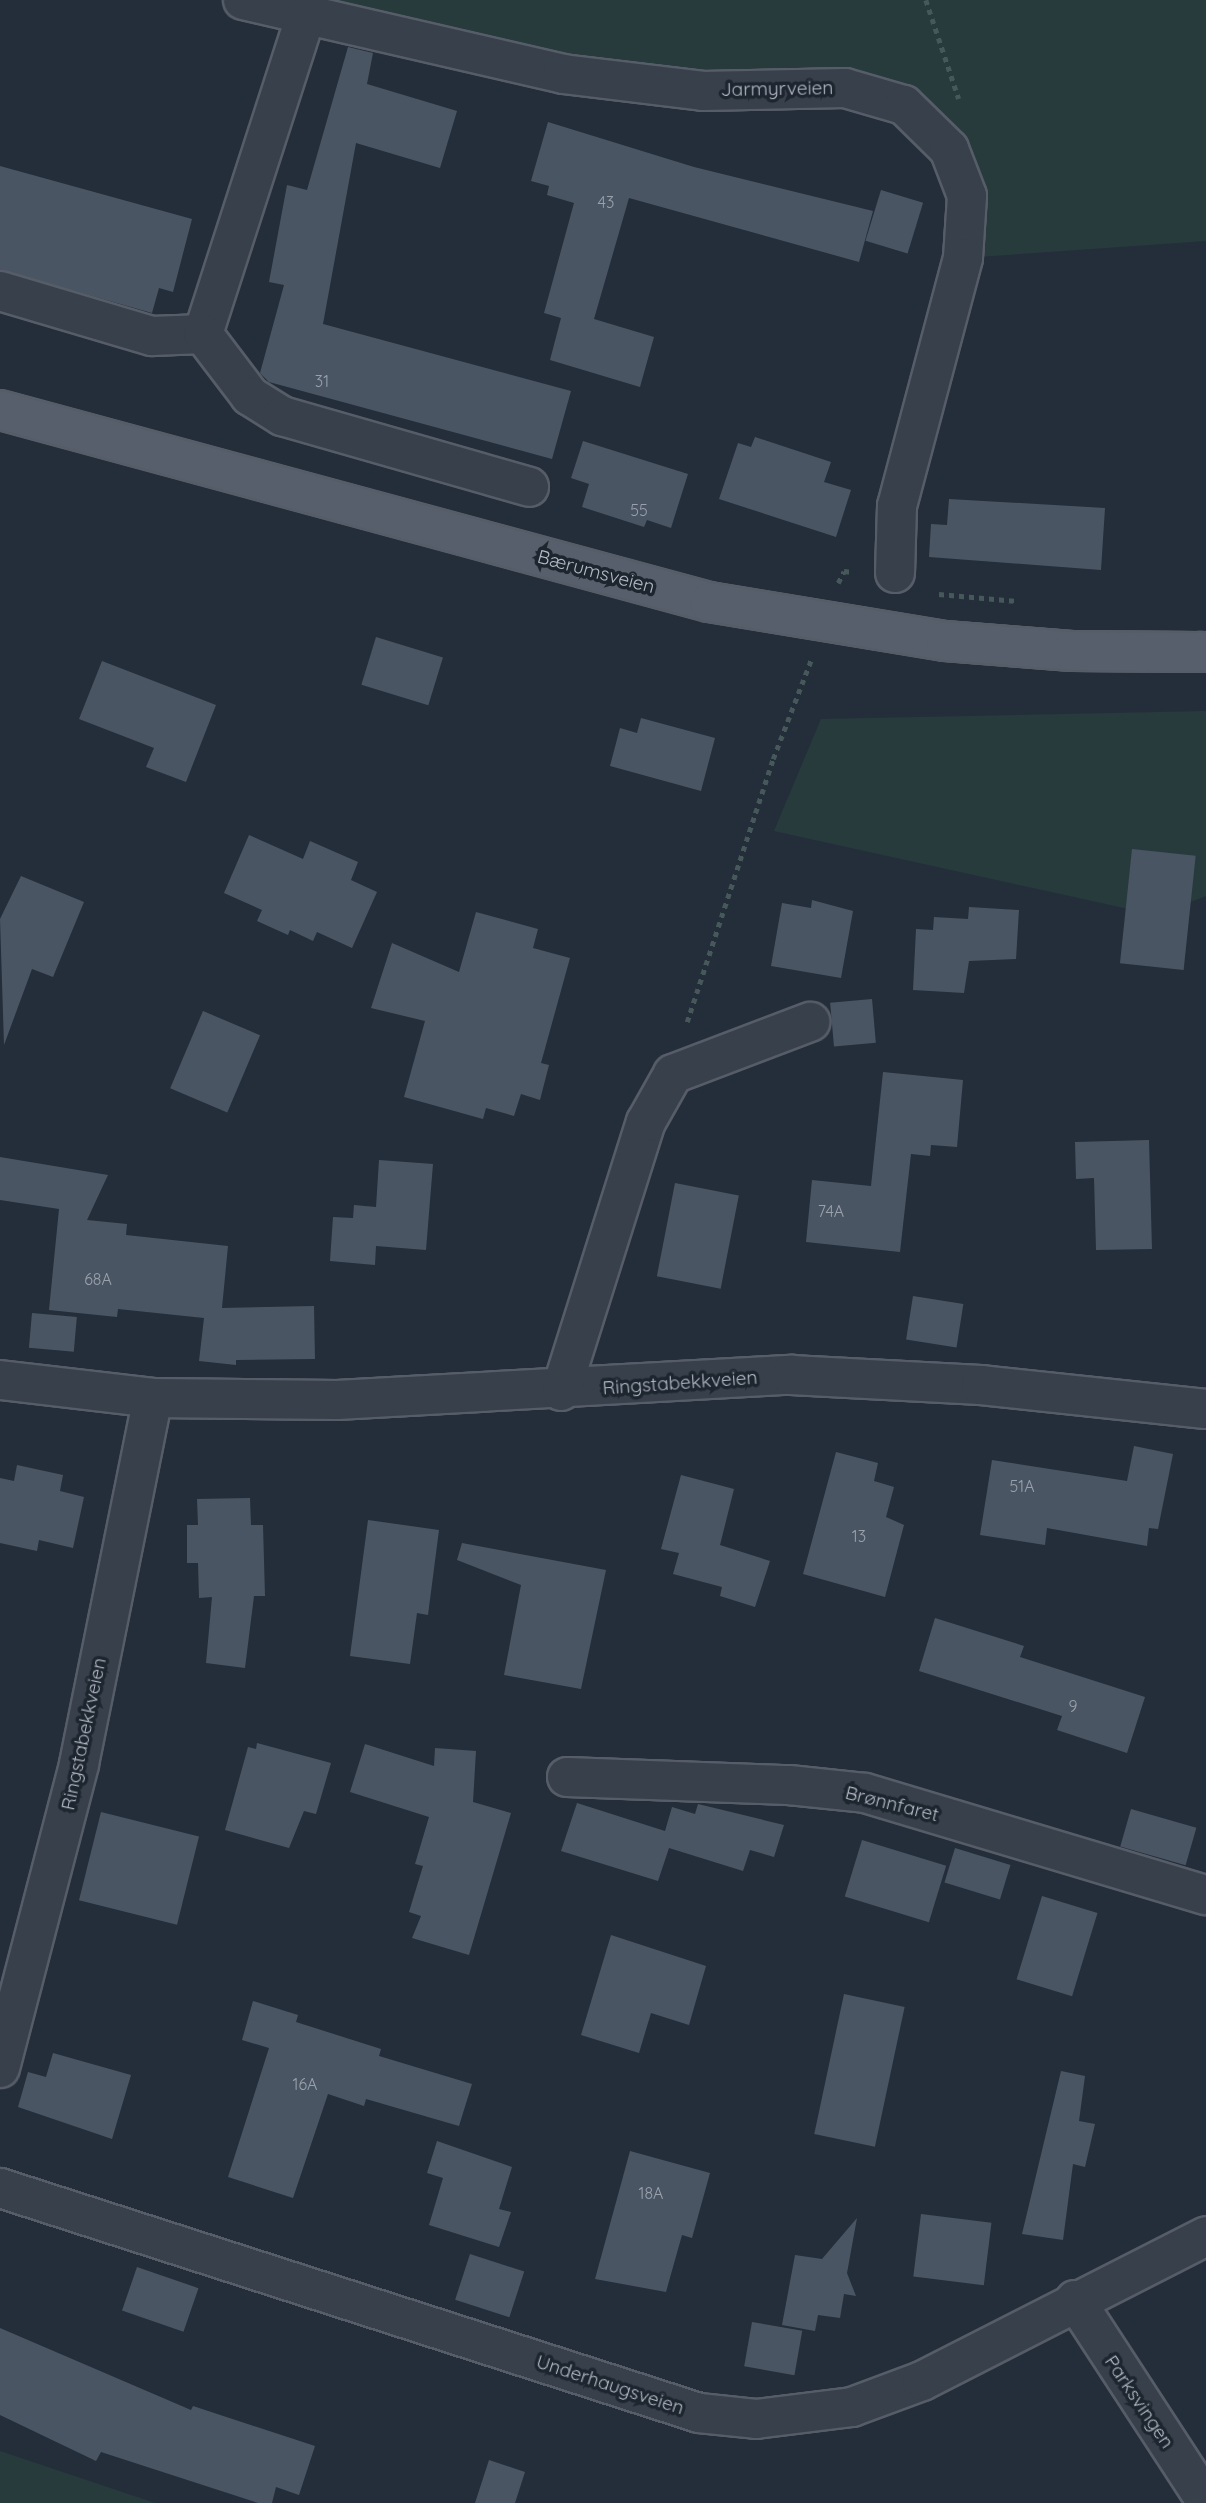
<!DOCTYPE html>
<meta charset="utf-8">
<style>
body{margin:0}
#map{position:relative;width:1206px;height:2503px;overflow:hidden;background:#242e3a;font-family:Quicksand,sans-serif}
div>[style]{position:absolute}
.green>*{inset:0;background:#273b3c}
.building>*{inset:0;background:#4a5563;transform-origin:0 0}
.path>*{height:4.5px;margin-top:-2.25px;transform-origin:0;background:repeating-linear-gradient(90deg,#46585a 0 5px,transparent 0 10px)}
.roads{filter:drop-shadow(2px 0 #565d68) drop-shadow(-2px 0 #565d68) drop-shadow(0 2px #565d68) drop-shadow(0 -2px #565d68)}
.minor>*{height:38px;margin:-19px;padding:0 19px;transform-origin:19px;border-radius:19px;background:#38404b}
.major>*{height:38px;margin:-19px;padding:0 19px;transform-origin:19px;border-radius:19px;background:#565f6b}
span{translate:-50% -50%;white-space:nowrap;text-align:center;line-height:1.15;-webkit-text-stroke:7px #1d252f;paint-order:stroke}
.number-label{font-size:16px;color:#99a1ad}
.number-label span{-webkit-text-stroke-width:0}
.street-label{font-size:19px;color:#b3bac6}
</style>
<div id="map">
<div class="green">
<i style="clip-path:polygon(243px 0,1206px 0,1206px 241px,963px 258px,949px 149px,904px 105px,703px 91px)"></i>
<i style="clip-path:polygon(1206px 711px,1206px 896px,1156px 915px,774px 831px,821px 719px)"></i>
<i style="clip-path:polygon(0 2451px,155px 2503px,0 2503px)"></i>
</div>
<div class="building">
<i style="clip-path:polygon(348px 47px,373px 53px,367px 84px,457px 111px,440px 168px,356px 143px,323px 324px,571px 391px,552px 459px,269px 382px,260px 373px,284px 285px,269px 282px,287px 185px,307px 190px)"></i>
<i style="clip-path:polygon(548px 122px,694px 167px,873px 211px,859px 262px,629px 198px,594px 319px,654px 337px,640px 387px,550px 360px,561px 318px,544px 313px,574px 203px,547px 195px,549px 186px,531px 181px)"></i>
<i style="clip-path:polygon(0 166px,192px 219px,173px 292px,159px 288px,152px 313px,0 270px)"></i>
<i style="left:881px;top:190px;width:44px;height:53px;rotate:17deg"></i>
<i style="clip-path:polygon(755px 437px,831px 462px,824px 482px,851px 490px,836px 537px,719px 499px,738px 443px,751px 447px)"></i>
<i style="clip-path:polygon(583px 441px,688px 474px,671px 528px,647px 520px,644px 527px,582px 507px,589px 484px,571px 478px)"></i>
<i style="clip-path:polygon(949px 499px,1105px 508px,1101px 570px,929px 557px,931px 524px,947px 525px)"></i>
<i style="left:376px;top:637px;width:70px;height:50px;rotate:17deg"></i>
<i style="clip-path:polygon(102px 661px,216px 705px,186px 782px,146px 767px,154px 748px,79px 719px)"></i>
<i style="clip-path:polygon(641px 718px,715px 738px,701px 791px,610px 766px,620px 728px,637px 733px)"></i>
<i style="clip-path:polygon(249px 835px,303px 859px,310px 841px,358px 862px,351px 880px,377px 892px,352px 948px,317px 932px,313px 941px,290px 930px,288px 935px,257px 921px,262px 910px,224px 893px)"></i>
<i style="left:1132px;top:849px;width:64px;height:115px;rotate:6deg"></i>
<i style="clip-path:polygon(21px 876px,84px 902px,53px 977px,32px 969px,4px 1045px,0 919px)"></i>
<i style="clip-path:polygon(812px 900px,853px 911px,841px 978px,771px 966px,782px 903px,811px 908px)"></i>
<i style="clip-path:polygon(969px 907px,1019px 910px,1016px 959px,969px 961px,964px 993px,913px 990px,916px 929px,933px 930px,934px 917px,968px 919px)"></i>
<i style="clip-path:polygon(476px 912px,538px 929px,533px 948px,570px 958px,541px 1063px,549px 1065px,540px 1100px,521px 1094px,514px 1116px,486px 1108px,483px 1119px,404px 1097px,425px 1021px,371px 1008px,392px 943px,459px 972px)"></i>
<i style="left:872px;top:999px;width:44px;height:42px;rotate:85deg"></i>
<i style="left:203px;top:1011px;width:62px;height:84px;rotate:23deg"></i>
<i style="clip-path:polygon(883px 1072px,963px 1080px,957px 1147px,931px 1145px,930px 1156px,911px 1154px,900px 1252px,806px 1242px,812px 1180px,871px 1186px)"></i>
<i style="clip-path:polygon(1149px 1140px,1152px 1249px,1096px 1250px,1094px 1178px,1076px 1179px,1075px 1142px)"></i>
<i style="clip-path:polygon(0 1157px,108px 1175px,87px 1220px,127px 1224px,126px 1235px,228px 1246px,222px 1308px,314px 1306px,315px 1359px,236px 1360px,236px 1365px,199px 1361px,204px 1318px,118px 1309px,117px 1317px,49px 1310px,59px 1209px,0 1200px)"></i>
<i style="clip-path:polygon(379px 1160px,433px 1164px,426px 1250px,376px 1246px,375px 1265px,330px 1261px,333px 1217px,353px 1218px,354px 1205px,376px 1207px)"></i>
<i style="left:675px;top:1183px;width:65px;height:95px;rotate:11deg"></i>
<i style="left:913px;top:1296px;width:51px;height:44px;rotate:9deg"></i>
<i style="left:32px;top:1313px;width:45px;height:35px;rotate:5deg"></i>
<i style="clip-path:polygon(1134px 1446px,1173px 1454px,1158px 1529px,1149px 1528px,1147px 1546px,1047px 1528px,1045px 1545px,980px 1535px,992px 1460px,1127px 1481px)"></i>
<i style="clip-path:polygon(836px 1452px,878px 1463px,874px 1481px,894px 1487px,886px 1517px,904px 1525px,885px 1597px,803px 1574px)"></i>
<i style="clip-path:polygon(17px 1465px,63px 1475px,60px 1491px,84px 1497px,73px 1548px,39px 1540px,37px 1551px,0 1543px,0 1478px,14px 1481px)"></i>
<i style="clip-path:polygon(681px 1475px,734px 1489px,720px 1545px,770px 1561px,755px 1607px,720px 1596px,722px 1587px,673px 1574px,679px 1553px,661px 1549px)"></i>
<i style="clip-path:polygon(250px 1498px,251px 1525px,263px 1525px,265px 1596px,254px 1596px,245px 1668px,206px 1663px,212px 1597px,199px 1598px,198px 1563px,187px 1563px,187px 1525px,198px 1525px,197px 1499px)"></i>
<i style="clip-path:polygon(368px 1520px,439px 1530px,428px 1615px,417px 1613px,410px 1664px,350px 1656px)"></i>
<i style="clip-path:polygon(462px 1543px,606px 1570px,581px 1689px,504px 1675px,521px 1585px,457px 1560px)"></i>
<i style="clip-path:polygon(935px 1618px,1024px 1646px,1020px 1657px,1145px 1697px,1127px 1753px,1057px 1730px,1062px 1716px,919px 1671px)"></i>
<i style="clip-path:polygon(257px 1743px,331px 1763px,316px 1814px,304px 1811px,289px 1848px,225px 1830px,248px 1747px,256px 1749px)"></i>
<i style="clip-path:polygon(365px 1744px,434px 1766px,435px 1748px,476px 1751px,473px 1802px,511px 1813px,469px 1955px,412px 1938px,421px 1916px,409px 1912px,423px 1866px,415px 1864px,429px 1817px,350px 1792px)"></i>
<i style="clip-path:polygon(577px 1803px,665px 1831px,672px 1807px,695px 1814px,698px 1804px,784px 1825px,774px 1857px,750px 1850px,743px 1871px,669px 1848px,658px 1881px,561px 1851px)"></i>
<i style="left:1131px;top:1809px;width:68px;height:39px;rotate:16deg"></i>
<i style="left:101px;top:1812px;width:101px;height:91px;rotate:14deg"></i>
<i style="left:862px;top:1840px;width:88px;height:59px;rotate:17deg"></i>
<i style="left:955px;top:1848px;width:58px;height:36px;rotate:17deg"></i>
<i style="left:1042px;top:1896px;width:58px;height:87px;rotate:17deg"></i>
<i style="clip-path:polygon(611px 1935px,706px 1966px,689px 2025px,651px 2013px,639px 2053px,581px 2035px)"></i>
<i style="left:844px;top:1994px;width:62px;height:143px;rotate:12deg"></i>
<i style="clip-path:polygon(253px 2001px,298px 2015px,296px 2022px,381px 2049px,379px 2056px,472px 2084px,459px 2126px,366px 2099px,364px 2106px,328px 2094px,293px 2198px,228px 2177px,269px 2048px,242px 2040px)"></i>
<i style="clip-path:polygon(53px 2053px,131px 2075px,112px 2139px,18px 2107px,28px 2072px,46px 2077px)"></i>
<i style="clip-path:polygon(1061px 2071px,1085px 2076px,1079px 2121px,1095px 2124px,1085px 2167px,1073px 2164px,1063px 2240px,1022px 2234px)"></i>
<i style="clip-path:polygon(437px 2141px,512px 2167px,499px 2209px,511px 2212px,499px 2247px,429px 2225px,443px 2178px,427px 2173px)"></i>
<i style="clip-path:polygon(630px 2151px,710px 2173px,692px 2238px,682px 2235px,666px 2292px,595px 2279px)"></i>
<i style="left:921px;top:2214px;width:71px;height:63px;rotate:7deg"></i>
<i style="clip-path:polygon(857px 2218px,847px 2273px,856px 2296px,844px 2294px,840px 2318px,818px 2315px,815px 2331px,782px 2325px,795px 2255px,822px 2259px)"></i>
<i style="left:470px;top:2254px;width:57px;height:48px;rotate:18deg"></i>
<i style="left:137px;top:2267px;width:65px;height:46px;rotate:19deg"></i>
<i style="left:752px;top:2322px;width:51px;height:45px;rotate:10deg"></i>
<i style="clip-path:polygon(0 2328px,191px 2410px,193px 2406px,315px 2446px,299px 2495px,276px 2487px,272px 2503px,258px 2503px,101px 2452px,96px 2461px,0 2415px)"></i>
<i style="clip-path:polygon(489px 2460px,525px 2472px,515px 2503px,475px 2503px)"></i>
</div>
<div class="path">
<i style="left:926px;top:0;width:104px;rotate:71.6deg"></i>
<i style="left:838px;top:583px;width:13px;rotate:-63deg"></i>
<i style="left:844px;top:571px;width:9px;rotate:6deg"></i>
<i style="left:939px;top:594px;width:78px;rotate:5.1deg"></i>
<i style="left:687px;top:1022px;width:277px;rotate:-71.9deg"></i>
<i style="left:773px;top:759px;width:106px;rotate:-69deg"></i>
</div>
<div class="roads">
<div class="minor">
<i style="left:243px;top:0;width:328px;rotate:13deg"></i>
<i style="left:563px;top:74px;width:141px;rotate:6.9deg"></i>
<i style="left:703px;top:91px;width:142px;rotate:-1.2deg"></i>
<i style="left:845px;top:88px;width:61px;rotate:16.1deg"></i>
<i style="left:904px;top:105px;width:63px;rotate:44.4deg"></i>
<i style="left:949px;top:149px;width:50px;rotate:69deg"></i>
<i style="left:967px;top:196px;width:62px;rotate:93.7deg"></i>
<i style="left:963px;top:258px;width:257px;rotate:104.9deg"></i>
<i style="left:897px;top:506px;width:67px;rotate:91.7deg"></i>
<i style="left:0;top:291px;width:159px;rotate:16.5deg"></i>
<i style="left:152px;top:336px;width:51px;rotate:-2.2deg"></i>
<i style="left:203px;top:334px;width:334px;rotate:-72.1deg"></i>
<i style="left:203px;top:334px;width:78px;rotate:52.8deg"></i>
<i style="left:250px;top:396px;width:38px;rotate:32deg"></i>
<i style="left:282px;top:416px;width:257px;rotate:16deg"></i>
<i style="left:0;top:1380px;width:154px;rotate:6.7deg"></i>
<i style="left:153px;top:1398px;width:184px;rotate:0.6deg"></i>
<i style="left:337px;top:1400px;width:455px;rotate:-3.2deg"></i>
<i style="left:791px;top:1375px;width:190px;rotate:3deg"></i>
<i style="left:981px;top:1385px;width:226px;rotate:6.1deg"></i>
<i style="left:561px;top:1391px;width:282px;rotate:-72.5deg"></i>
<i style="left:646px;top:1122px;width:55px;rotate:-60.6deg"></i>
<i style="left:673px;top:1074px;width:147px;rotate:-20.8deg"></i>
<i style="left:567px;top:1777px;width:222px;rotate:2.1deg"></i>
<i style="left:789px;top:1785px;width:76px;rotate:6deg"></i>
<i style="left:865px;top:1793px;width:356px;rotate:16.7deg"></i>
<i style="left:0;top:2068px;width:314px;rotate:-75.4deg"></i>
<i style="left:79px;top:1764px;width:373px;rotate:-78.6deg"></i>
<i style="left:0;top:2188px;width:734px;rotate:17.84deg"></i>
<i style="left:699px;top:2413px;width:57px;rotate:6deg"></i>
<i style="left:756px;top:2419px;width:97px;rotate:-7.1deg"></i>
<i style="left:852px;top:2407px;width:75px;rotate:-20.4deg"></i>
<i style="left:922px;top:2381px;width:319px;rotate:-27deg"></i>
<i style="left:1075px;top:2300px;width:240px;rotate:56.9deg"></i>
</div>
<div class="major">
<i style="left:0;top:410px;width:735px;rotate:15.15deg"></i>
<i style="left:709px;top:602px;width:239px;rotate:9.4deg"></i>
<i style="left:945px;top:641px;width:127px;rotate:4.5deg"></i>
<i style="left:1072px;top:651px;width:134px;rotate:0.4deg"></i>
</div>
</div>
<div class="number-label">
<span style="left:606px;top:202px">43</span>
<span style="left:322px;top:381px">31</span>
<span style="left:639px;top:510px">55</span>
<span style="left:831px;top:1211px">74A</span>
<span style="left:98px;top:1279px">68A</span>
<span style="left:1022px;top:1486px">51A</span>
<span style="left:859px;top:1536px">13</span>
<span style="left:1073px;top:1706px">9</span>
<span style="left:305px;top:2084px">16A</span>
<span style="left:651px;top:2193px">18A</span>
</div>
<div class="street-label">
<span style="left:777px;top:89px;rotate:-1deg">Jarmyrveien</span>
<span style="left:596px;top:572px;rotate:15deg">Bærumsveien</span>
<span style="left:680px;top:1383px;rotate:-4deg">Ringstabekkveien</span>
<span style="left:84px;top:1734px;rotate:-78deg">Ringstabekkveien</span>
<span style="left:892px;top:1804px;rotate:14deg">Brønnfaret</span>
<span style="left:610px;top:2385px;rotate:18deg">Underhaugsveien</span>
<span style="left:1139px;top:2402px;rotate:56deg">Parksvingen</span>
</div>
</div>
